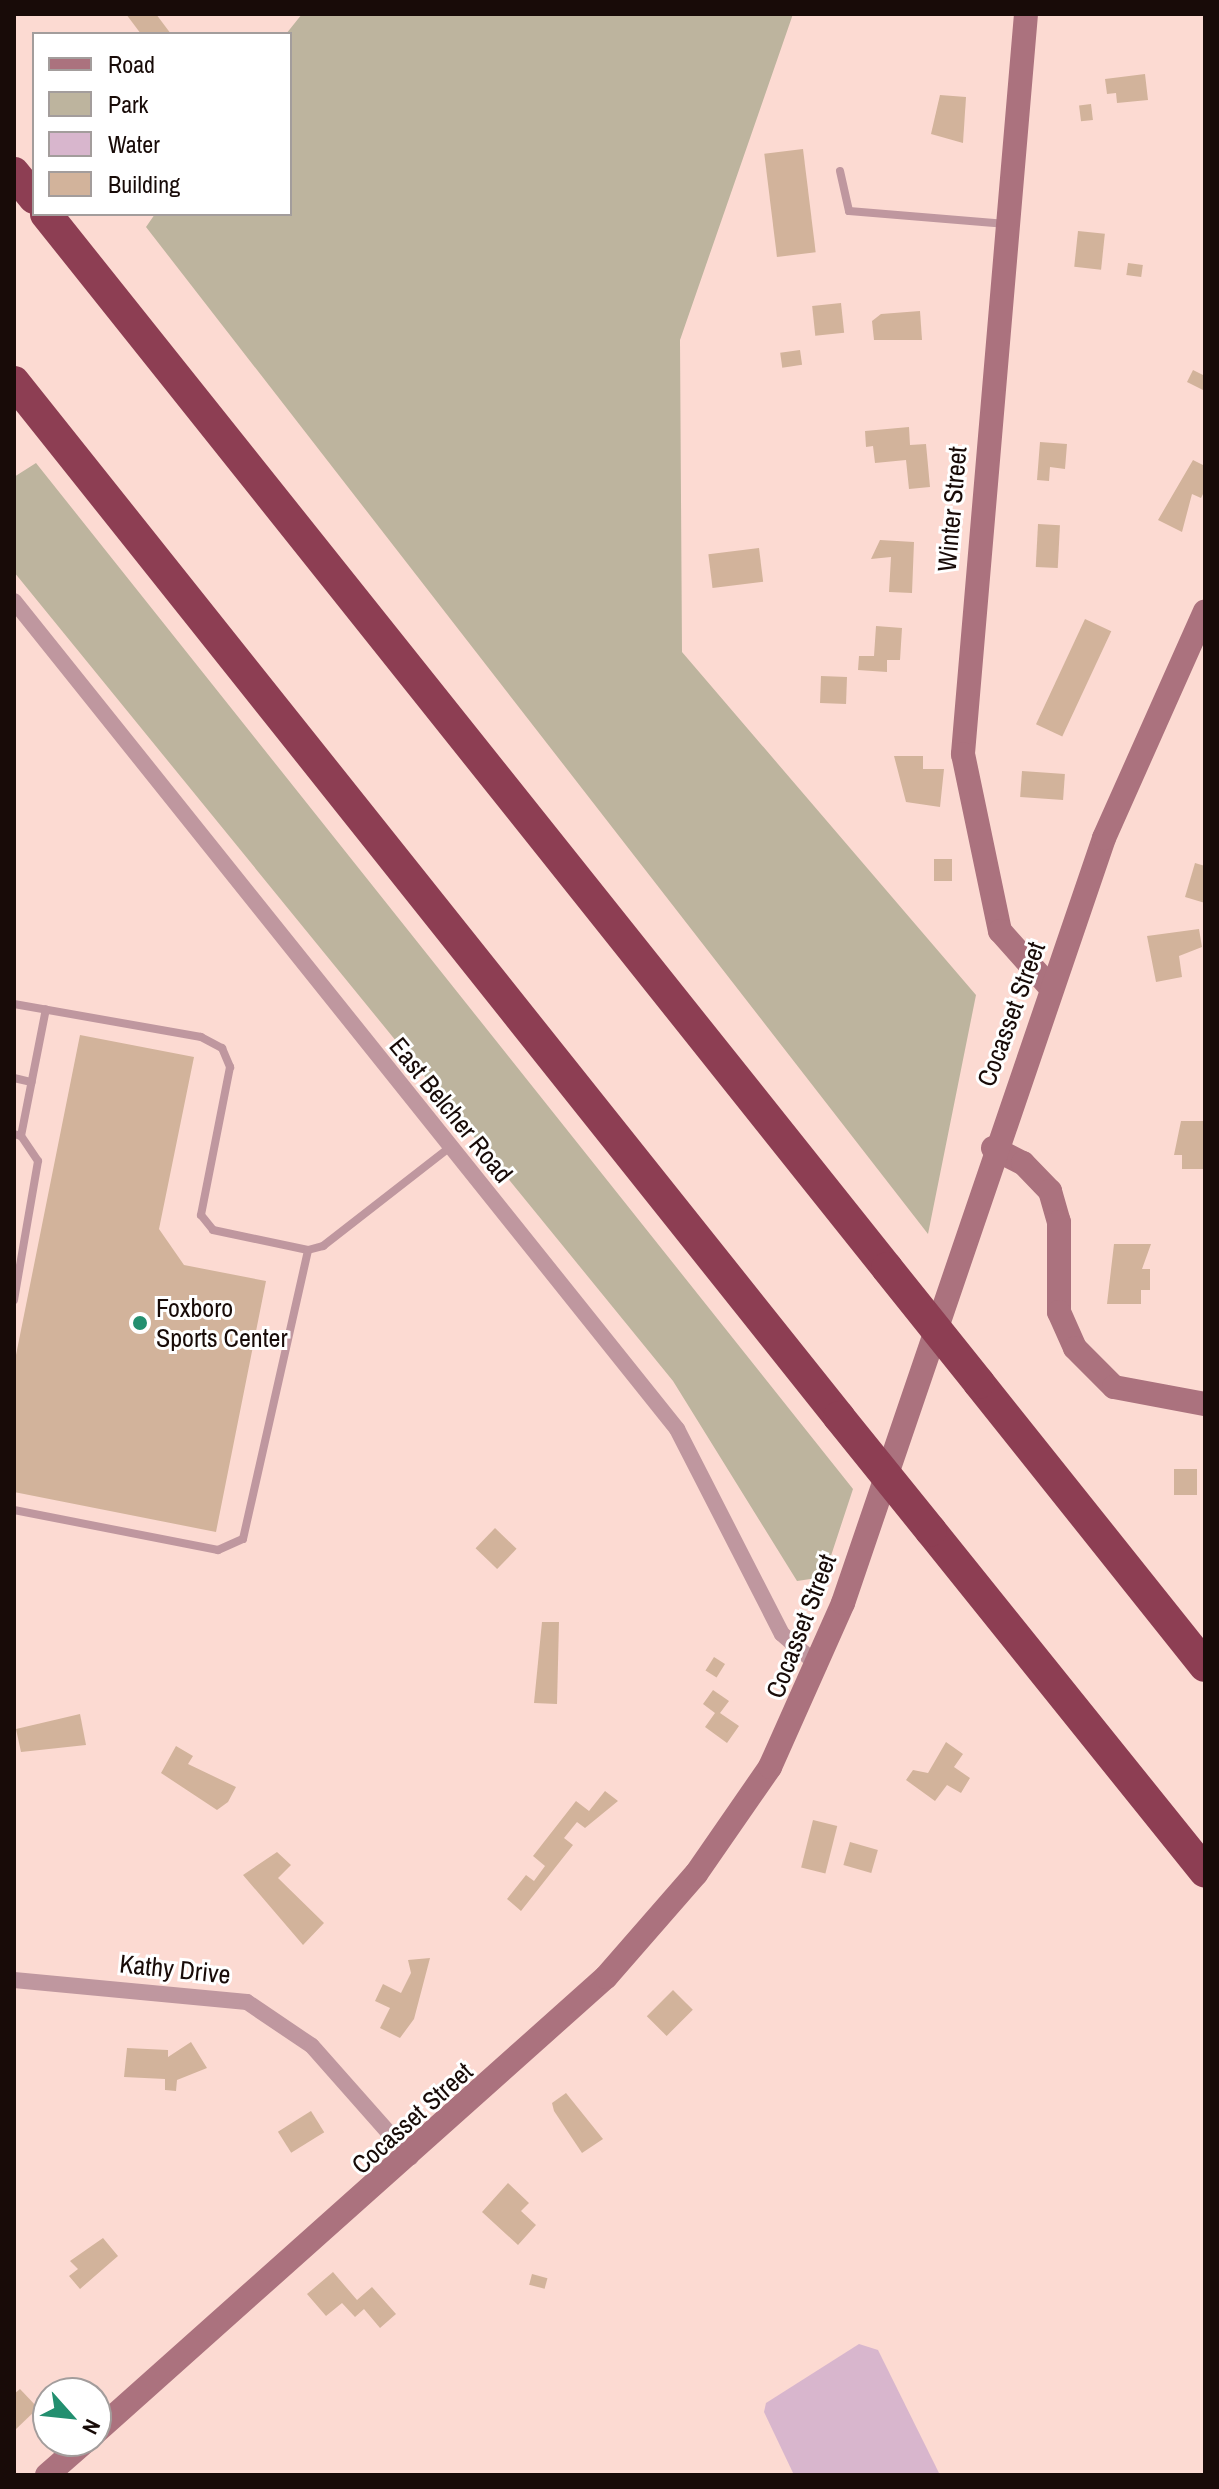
<!DOCTYPE html>
<style>
body{margin:0}
#map{position:relative;width:1219px;height:2489px;overflow:hidden;background:#fcdad2;font-family:"Archivo Narrow",sans-serif}
div>[style]{position:absolute}
.green>*{inset:0;background:#bdb49e}
.water>*{inset:0;background:#d8b6cd}
.building>*{inset:0;background:#d2b39b;transform-origin:0 0}
.lane>*{height:8px;margin:-4px;padding:0 4px;transform-origin:4px;border-radius:4px;background:#bf979f}
.street>*{height:16px;margin:-8px;padding:0 8px;transform-origin:8px;border-radius:8px;background:#bf979f}
.secondary>*{height:24px;margin:-12px;padding:0 12px;transform-origin:12px;border-radius:12px;background:#ab727e}
.highway>*{height:32px;margin:-16px;padding:0 16px;transform-origin:16px;border-radius:16px;background:#8d3e53}
.highway-bridge>*{height:32px;margin:-16px;padding:0 16px;transform-origin:16px;border-radius:16px;background:#8d3e53}
.dots>*{width:22px;height:22px;translate:-50% -50%;box-sizing:border-box;border:4px solid #fff;border-radius:50%}
span{translate:-50% -50%;white-space:nowrap;text-align:center;line-height:1.15;-webkit-text-stroke:6px #fff;paint-order:stroke}
.street-label{font-size:26px;color:#180b08}
.poi-label{font-size:26px;color:#180b08}
.left{translate:0 -50%;text-align:left}
.frame{position:absolute;inset:0;border:16px solid #180b08;pointer-events:none}
.legend{position:absolute;left:32px;top:32px;width:260px;height:184px;box-sizing:border-box;background:#fff;border:2px solid #a39d9c;margin:0;padding:10px 14px;list-style:none;font-size:24px;color:#180b08}
.legend li{display:flex;align-items:center;gap:16px;height:40px}
.legend b{width:40px;border:2px solid #a39d9c}
.north{position:absolute;left:32px;top:2377px;width:80px;height:80px;box-sizing:border-box;background:#fff;border:2px solid #a39d9c;border-radius:50%;rotate:117deg;font-size:22px;font-weight:700;line-height:32px;text-align:center;color:#180b08}
.north::after{content:'';display:block;margin:auto;width:28px;height:36px;background:#238f6f;clip-path:polygon(50% 0,100% 100%,50% 72%,0 100%)}
</style>
<div id="map">
<div class="green">
<i style="clip-path:polygon(302px 14px,793px 14px,680px 340px,682px 652px,976px 995px,928px 1234px,146px 227px,155px 214px,290px 214px,286px 34px)"></i>
<i style="clip-path:polygon(36px 463px,853px 1489px,824px 1577px,797px 1581px,673px 1381px,14px 572px,14px 477px)"></i>
</div>
<div class="water">
<i style="clip-path:polygon(859px 2344px,878px 2350px,940px 2475px,794px 2475px,764px 2412px,766px 2403px)"></i>
</div>
<div class="building">
<i style="clip-path:polygon(126px 14px,156px 14px,171px 34px,141px 34px)"></i>
<i style="clip-path:polygon(1145px 74px,1148px 100px,1117px 103px,1116px 93px,1107px 94px,1105px 79px)"></i>
<i style="clip-path:polygon(940px 95px,966px 97px,963px 143px,931px 134px)"></i>
<i style="left:1091px;top:104px;width:16px;height:12px;rotate:83deg"></i>
<i style="left:803px;top:149px;width:104px;height:39px;rotate:83deg"></i>
<i style="left:1078px;top:231px;width:27px;height:36px;rotate:6deg"></i>
<i style="left:1128px;top:263px;width:15px;height:12px;rotate:8deg"></i>
<i style="left:841px;top:303px;width:30px;height:29px;rotate:84deg"></i>
<i style="clip-path:polygon(920px 311px,922px 340px,874px 340px,872px 321px,881px 314px)"></i>
<i style="left:800px;top:350px;width:15px;height:20px;rotate:82deg"></i>
<i style="clip-path:polygon(1193px 370px,1205px 376px,1205px 391px,1187px 382px)"></i>
<i style="clip-path:polygon(909px 427px,910px 445px,926px 444px,930px 487px,909px 489px,906px 460px,875px 463px,873px 446px,866px 447px,865px 431px)"></i>
<i style="clip-path:polygon(1040px 442px,1067px 444px,1065px 469px,1050px 467px,1049px 481px,1037px 480px)"></i>
<i style="clip-path:polygon(1193px 460px,1205px 466px,1205px 490px,1201px 498px,1192px 494px,1182px 532px,1158px 520px)"></i>
<i style="left:1038px;top:524px;width:22px;height:43px;rotate:3deg"></i>
<i style="clip-path:polygon(880px 540px,914px 542px,912px 593px,889px 592px,891px 557px,871px 559px)"></i>
<i style="left:759px;top:548px;width:34px;height:51px;rotate:83deg"></i>
<i style="left:1085px;top:619px;width:29px;height:116px;rotate:25deg"></i>
<i style="clip-path:polygon(876px 626px,902px 628px,900px 660px,887px 660px,887px 672px,858px 670px,859px 656px,874px 656px)"></i>
<i style="left:821px;top:676px;width:26px;height:27px;rotate:2deg"></i>
<i style="clip-path:polygon(894px 756px,923px 756px,923px 769px,944px 769px,940px 807px,906px 802px)"></i>
<i style="left:1022px;top:771px;width:43px;height:26px;rotate:4deg"></i>
<i style="left:934px;top:859px;width:18px;height:22px"></i>
<i style="clip-path:polygon(1195px 863px,1205px 866px,1205px 903px,1185px 897px)"></i>
<i style="clip-path:polygon(1199px 929px,1202px 947px,1179px 956px,1182px 977px,1156px 982px,1147px 936px)"></i>
<i style="clip-path:polygon(80px 1035px,194px 1057px,159px 1229px,184px 1265px,266px 1281px,216px 1532px,14px 1492px,14px 1365px)"></i>
<i style="clip-path:polygon(1181px 1121px,1205px 1121px,1205px 1169px,1182px 1169px,1182px 1155px,1174px 1155px)"></i>
<i style="clip-path:polygon(1114px 1244px,1151px 1244px,1142px 1269px,1150px 1269px,1150px 1290px,1141px 1290px,1141px 1304px,1107px 1304px)"></i>
<i style="left:1174px;top:1469px;width:23px;height:26px"></i>
<i style="left:495px;top:1528px;width:30px;height:28px;rotate:44deg"></i>
<i style="clip-path:polygon(542px 1622px,559px 1622px,557px 1704px,534px 1703px)"></i>
<i style="left:714px;top:1657px;width:13px;height:16px;rotate:32deg"></i>
<i style="clip-path:polygon(713px 1690px,729px 1701px,720px 1713px,739px 1726px,727px 1743px,705px 1727px,715px 1713px,703px 1704px)"></i>
<i style="clip-path:polygon(80px 1714px,86px 1745px,21px 1752px,16px 1729px)"></i>
<i style="clip-path:polygon(946px 1742px,963px 1754px,954px 1767px,970px 1778px,961px 1793px,947px 1785px,935px 1801px,906px 1780px,913px 1770px,928px 1773px)"></i>
<i style="clip-path:polygon(176px 1746px,193px 1756px,188px 1764px,236px 1787px,228px 1802px,217px 1810px,161px 1773px)"></i>
<i style="clip-path:polygon(605px 1791px,618px 1801px,585px 1828px,577px 1822px,564px 1838px,573px 1845px,521px 1911px,507px 1899px,526px 1875px,534px 1881px,545px 1866px,533px 1856px,576px 1801px,589px 1811px)"></i>
<i style="left:813px;top:1820px;width:25px;height:49px;rotate:14deg"></i>
<i style="left:850px;top:1842px;width:29px;height:24px;rotate:16deg"></i>
<i style="clip-path:polygon(277px 1852px,291px 1865px,278px 1878px,324px 1923px,303px 1945px,243px 1875px)"></i>
<i style="clip-path:polygon(430px 1958px,414px 2019px,400px 2038px,380px 2028px,390px 2008px,375px 2001px,383px 1984px,401px 1993px,411px 1973px,408px 1960px)"></i>
<i style="left:673px;top:1990px;width:28px;height:37px;rotate:45deg"></i>
<i style="clip-path:polygon(191px 2042px,207px 2068px,177px 2080px,176px 2091px,165px 2090px,165px 2079px,124px 2077px,127px 2048px,168px 2050px,168px 2057px)"></i>
<i style="clip-path:polygon(566px 2093px,603px 2139px,582px 2153px,554px 2111px,552px 2103px)"></i>
<i style="left:311px;top:2111px;width:25px;height:39px;rotate:58deg"></i>
<i style="clip-path:polygon(508px 2183px,529px 2203px,521px 2211px,536px 2225px,518px 2245px,482px 2212px)"></i>
<i style="clip-path:polygon(103px 2238px,118px 2256px,80px 2289px,69px 2276px,78px 2269px,70px 2261px)"></i>
<i style="clip-path:polygon(333px 2272px,357px 2300px,372px 2287px,396px 2314px,380px 2328px,364px 2309px,355px 2317px,342px 2303px,326px 2316px,307px 2294px)"></i>
<i style="left:532px;top:2274px;width:16px;height:11px;rotate:15deg"></i>
<i style="clip-path:polygon(20px 2389px,38px 2408px,14px 2431px,14px 2394px)"></i>
</div>
<div class="lane">
<i style="left:840px;top:171px;width:41px;rotate:77.3deg"></i>
<i style="left:849px;top:211px;width:158px;rotate:4.7deg"></i>
<i style="left:14px;top:1004px;width:190px;rotate:10deg"></i>
<i style="left:201px;top:1037px;width:24px;rotate:28deg"></i>
<i style="left:222px;top:1048px;width:21px;rotate:67deg"></i>
<i style="left:230px;top:1067px;width:151px;rotate:101.1deg"></i>
<i style="left:201px;top:1215px;width:19px;rotate:51deg"></i>
<i style="left:213px;top:1230px;width:97px;rotate:11.9deg"></i>
<i style="left:308px;top:1250px;width:16px;rotate:-15deg"></i>
<i style="left:323px;top:1246px;width:161px;rotate:-37.9deg"></i>
<i style="left:14px;top:1078px;width:18px;rotate:13deg"></i>
<i style="left:14px;top:1134px;width:7px;rotate:16deg"></i>
<i style="left:21px;top:1136px;width:129px;rotate:-78.9deg"></i>
<i style="left:14px;top:1300px;width:141px;rotate:-80.2deg"></i>
<i style="left:38px;top:1161px;width:30px;rotate:-124deg"></i>
<i style="left:14px;top:1510px;width:208px;rotate:11.1deg"></i>
<i style="left:218px;top:1550px;width:27px;rotate:-24deg"></i>
<i style="left:243px;top:1539px;width:296px;rotate:-77.3deg"></i>
</div>
<div class="street">
<i style="left:14px;top:601px;width:1061px;rotate:51.31deg"></i>
<i style="left:677px;top:1429px;width:230px;rotate:62.9deg"></i>
<i style="left:782px;top:1634px;width:49px;rotate:40.9deg"></i>
<i style="left:14px;top:1980px;width:234px;rotate:5.4deg"></i>
<i style="left:247px;top:2002px;width:78px;rotate:34.1deg"></i>
<i style="left:312px;top:2046px;width:149px;rotate:48.5deg"></i>
</div>
<div class="secondary">
<i style="left:1026px;top:14px;width:743px;rotate:94.87deg"></i>
<i style="left:963px;top:754px;width:181px;rotate:78.2deg"></i>
<i style="left:1000px;top:931px;width:75px;rotate:48.2deg"></i>
<i style="left:993px;top:1148px;width:34px;rotate:27deg"></i>
<i style="left:1023px;top:1163px;width:39px;rotate:46deg"></i>
<i style="left:1050px;top:1191px;width:32px;rotate:74deg"></i>
<i style="left:1059px;top:1222px;width:90px;rotate:90deg"></i>
<i style="left:1059px;top:1312px;width:39px;rotate:66deg"></i>
<i style="left:1075px;top:1348px;width:55px;rotate:45deg"></i>
<i style="left:1114px;top:1387px;width:93px;rotate:10.6deg"></i>
<i style="left:96px;top:2432px;width:683px;rotate:-41.74deg"></i>
<i style="left:606px;top:1977px;width:137px;rotate:-48.9deg"></i>
<i style="left:696px;top:1874px;width:130px;rotate:-55.3deg"></i>
<i style="left:770px;top:1767px;width:180px;rotate:-66deg"></i>
<i style="left:843px;top:1603px;width:808px;rotate:-71.16deg"></i>
<i style="left:1104px;top:838px;width:248px;rotate:-66deg"></i>
<i style="left:47px;top:2475px;width:52px;rotate:-41.1deg"></i>
</div>
<div class="highway">
<i style="left:14px;top:173px;width:32px;rotate:51deg"></i>
<i style="left:46px;top:214px;width:1348px;rotate:51.41deg"></i>
<i style="left:14px;top:382px;width:1324px;rotate:51.44deg"></i>
<i style="left:979px;top:1383px;width:362px;rotate:51.4deg"></i>
<i style="left:931px;top:1531px;width:437px;rotate:51.2deg"></i>
</div>
<div class="highway-bridge">
<i style="left:887px;top:1268px;width:147px;rotate:51.3deg"></i>
<i style="left:839px;top:1417px;width:146px;rotate:51.1deg"></i>
</div>
<div class="dots">
<i style="left:140px;top:1323px;background:#238f6f"></i>
</div>
<div class="street-label">
<span style="left:952px;top:509px;rotate:-85deg">Winter Street</span>
<span style="left:1011px;top:1014px;rotate:-70deg">Cocasset Street</span>
<span style="left:451px;top:1110px;rotate:51deg">East Belcher Road</span>
<span style="left:801px;top:1626px;rotate:-69deg">Cocasset Street</span>
<span style="left:175px;top:1969px;rotate:6deg">Kathy Drive</span>
<span style="left:412px;top:2118px;rotate:-42deg">Cocasset Street</span>
</div>
<div class="poi-label">
<span class="left" style="left:156px;top:1323px">Foxboro<br>Sports Center</span>
</div>
<div class="frame"></div>
<ul class="legend">
<li><b style="height:10px;background:#ab727e"></b>Road</li>
<li><b style="height:22px;background:#bdb49e"></b>Park</li>
<li><b style="height:22px;background:#d8b6cd"></b>Water</li>
<li><b style="height:22px;background:#d2b39b"></b>Building</li>
</ul>
<div class="north">N</div>
</div>
